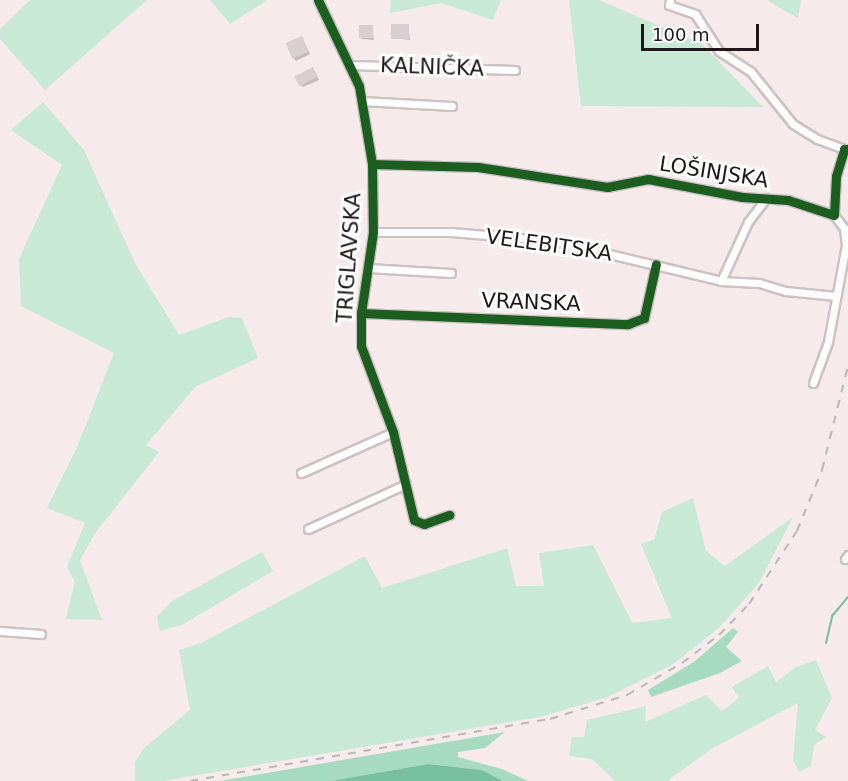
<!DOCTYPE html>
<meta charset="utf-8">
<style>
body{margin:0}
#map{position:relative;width:848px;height:781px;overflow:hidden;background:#f6eaeb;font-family:"DejaVu Sans",sans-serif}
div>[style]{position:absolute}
.green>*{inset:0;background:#c9e9d7}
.forest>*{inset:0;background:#a7dbc1}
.water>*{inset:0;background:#77bf9f}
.shadow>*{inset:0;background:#0003}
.stream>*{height:2px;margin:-1px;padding:0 1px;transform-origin:1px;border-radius:1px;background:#77bf9f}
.building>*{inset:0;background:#d9ced0;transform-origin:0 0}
.roads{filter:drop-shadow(2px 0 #cdc2c3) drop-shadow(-2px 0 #cdc2c3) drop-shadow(0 2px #cdc2c3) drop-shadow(0 -2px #cdc2c3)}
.minor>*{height:7px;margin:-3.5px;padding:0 3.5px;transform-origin:3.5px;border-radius:3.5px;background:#fefcfc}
.rail>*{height:2px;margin-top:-1px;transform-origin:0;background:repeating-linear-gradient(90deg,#b9b6b6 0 8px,transparent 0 16px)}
.cycleway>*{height:9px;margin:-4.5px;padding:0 4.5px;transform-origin:4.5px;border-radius:4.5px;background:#1b5e20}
span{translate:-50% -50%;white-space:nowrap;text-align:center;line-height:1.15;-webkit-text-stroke:6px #fff;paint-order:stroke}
.street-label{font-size:21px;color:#211719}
.scale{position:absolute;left:641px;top:24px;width:118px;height:27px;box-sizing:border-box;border:3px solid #211719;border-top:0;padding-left:8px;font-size:18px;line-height:21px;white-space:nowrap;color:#211719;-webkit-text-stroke:4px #fff;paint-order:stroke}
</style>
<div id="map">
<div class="green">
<i style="clip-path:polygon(30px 0,147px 0,45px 90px,0 39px,0 29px)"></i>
<i style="clip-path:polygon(210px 0,267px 0,230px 24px)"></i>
<i style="clip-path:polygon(391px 0,501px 0,493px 20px,441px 3px,390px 13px)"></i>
<i style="clip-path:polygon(569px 0,599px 0,702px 44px,763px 107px,581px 106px)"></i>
<i style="clip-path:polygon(767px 0,801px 0,798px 18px,785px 11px)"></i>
<i style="clip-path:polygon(43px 102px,84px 150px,135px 263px,179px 335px,229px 317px,242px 318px,258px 358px,195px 387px,146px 445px,159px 452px,96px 532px,80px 560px,102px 620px,66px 619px,75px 582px,67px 567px,85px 523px,47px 508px,78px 445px,114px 353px,21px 306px,19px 259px,62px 165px,11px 130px)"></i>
<i style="clip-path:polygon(693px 498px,706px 551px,725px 566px,793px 517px,759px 583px,719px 628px,672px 665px,608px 697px,540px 717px,163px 781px,135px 781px,135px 762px,144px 748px,190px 710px,179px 650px,203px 642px,365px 556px,382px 588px,507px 548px,516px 586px,544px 586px,539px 553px,593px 545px,632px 623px,672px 618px,641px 544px,654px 540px,662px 512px)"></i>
<i style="clip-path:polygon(262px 552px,273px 571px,182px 625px,160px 631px,157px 617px,172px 601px)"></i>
<i style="clip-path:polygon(816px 660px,832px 698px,815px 730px,826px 737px,814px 745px,811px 766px,799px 772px,793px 759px,798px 703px,713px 748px,667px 781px,615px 781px,592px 759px,569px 756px,572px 737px,584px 737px,587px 720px,646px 706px,645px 722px,706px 695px,722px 711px,739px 698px,732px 687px,768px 666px,776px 682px,796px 667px)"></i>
</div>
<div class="forest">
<i style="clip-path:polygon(733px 628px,738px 632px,726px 647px,742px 661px,720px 673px,651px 697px,648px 690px,695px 661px)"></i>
<i style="clip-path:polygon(505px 732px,485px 748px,458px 752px,458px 757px,502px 769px,528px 781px,503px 781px,482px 770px,428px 764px,331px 781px,220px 781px)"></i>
</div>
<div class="water">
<i style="clip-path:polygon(428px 764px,482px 770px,503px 781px,331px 781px)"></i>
</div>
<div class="shadow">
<i style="clip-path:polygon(408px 25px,410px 40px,392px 38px)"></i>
<i style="clip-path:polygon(372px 27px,374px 40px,362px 39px,360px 37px)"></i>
<i style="clip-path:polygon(303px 40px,310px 54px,296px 61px,294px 59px)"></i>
<i style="clip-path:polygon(313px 68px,319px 80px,303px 87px,301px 85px)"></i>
</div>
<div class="stream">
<i style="left:826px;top:643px;width:28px;rotate:-77deg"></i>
<i style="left:832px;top:616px;width:25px;rotate:-50deg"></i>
</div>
<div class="building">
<i style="left:391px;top:24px;width:18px;height:15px"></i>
<i style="left:359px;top:25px;width:14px;height:13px"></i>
<i style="left:302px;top:36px;width:17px;height:18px;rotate:66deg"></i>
<i style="left:313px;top:67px;width:11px;height:21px;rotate:63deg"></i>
</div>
<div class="roads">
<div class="minor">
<i style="left:318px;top:0;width:95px;rotate:64.5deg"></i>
<i style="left:359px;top:86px;width:79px;rotate:80.5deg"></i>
<i style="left:372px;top:164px;width:68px;rotate:89.2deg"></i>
<i style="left:373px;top:232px;width:82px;rotate:98.4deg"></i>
<i style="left:361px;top:313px;width:33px;rotate:90deg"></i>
<i style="left:361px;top:346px;width:92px;rotate:69.6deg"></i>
<i style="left:393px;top:432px;width:90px;rotate:76.6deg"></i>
<i style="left:414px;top:520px;width:11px;rotate:22deg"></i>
<i style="left:424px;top:524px;width:27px;rotate:-20deg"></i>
<i style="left:670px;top:0;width:5px;rotate:101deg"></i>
<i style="left:669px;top:5px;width:28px;rotate:19deg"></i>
<i style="left:695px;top:14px;width:44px;rotate:57deg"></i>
<i style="left:719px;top:51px;width:38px;rotate:33deg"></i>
<i style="left:751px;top:72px;width:67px;rotate:51.1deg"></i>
<i style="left:793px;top:124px;width:28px;rotate:32deg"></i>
<i style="left:817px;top:139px;width:29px;rotate:20deg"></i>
<i style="left:350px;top:65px;width:165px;rotate:1.7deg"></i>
<i style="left:362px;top:101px;width:90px;rotate:3.2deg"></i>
<i style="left:372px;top:164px;width:106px;rotate:1.6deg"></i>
<i style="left:478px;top:167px;width:131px;rotate:8.8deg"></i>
<i style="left:607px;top:187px;width:42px;rotate:-11deg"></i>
<i style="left:648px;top:179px;width:96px;rotate:10.8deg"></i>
<i style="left:742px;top:197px;width:46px;rotate:3.7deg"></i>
<i style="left:788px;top:200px;width:48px;rotate:18.1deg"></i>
<i style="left:834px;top:215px;width:39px;rotate:-87deg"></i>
<i style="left:836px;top:176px;width:28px;rotate:-73deg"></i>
<i style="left:844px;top:149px;width:4px"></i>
<i style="left:373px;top:232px;width:78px"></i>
<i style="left:451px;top:232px;width:104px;rotate:4.9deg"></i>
<i style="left:555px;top:241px;width:171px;rotate:13.5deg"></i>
<i style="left:721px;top:281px;width:65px;rotate:-65.4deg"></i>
<i style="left:748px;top:222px;width:30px;rotate:-53deg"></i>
<i style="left:368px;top:268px;width:83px;rotate:3.4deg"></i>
<i style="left:721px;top:281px;width:38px;rotate:3deg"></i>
<i style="left:759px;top:283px;width:28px;rotate:17deg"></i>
<i style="left:786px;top:291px;width:50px;rotate:5.7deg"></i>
<i style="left:361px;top:313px;width:267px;rotate:2.4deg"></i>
<i style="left:628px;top:324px;width:17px;rotate:-21deg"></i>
<i style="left:644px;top:318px;width:55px;rotate:-77.5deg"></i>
<i style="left:813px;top:383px;width:44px;rotate:-69.9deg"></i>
<i style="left:828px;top:342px;width:99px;rotate:-79.5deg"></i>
<i style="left:846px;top:245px;width:17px;rotate:-97deg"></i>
<i style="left:844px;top:228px;width:16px;rotate:-128deg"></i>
<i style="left:301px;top:473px;width:101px;rotate:-24deg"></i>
<i style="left:308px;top:529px;width:108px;rotate:-24.7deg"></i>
<i style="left:845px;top:559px;width:5px;rotate:-53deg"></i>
<i style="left:0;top:631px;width:41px;rotate:4.2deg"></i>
</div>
</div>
<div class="rail">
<i style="left:190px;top:781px;width:365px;rotate:-9.8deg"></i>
<i style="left:550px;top:719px;width:81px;rotate:-17.3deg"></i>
<i style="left:627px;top:695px;width:64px;rotate:-30.2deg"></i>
<i style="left:682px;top:663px;width:46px;rotate:-37.1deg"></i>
<i style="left:719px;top:635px;width:43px;rotate:-45.9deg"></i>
<i style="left:749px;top:604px;width:87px;rotate:-56.7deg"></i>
<i style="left:797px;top:531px;width:66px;rotate:-67.7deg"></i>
<i style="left:822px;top:470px;width:107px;rotate:-76deg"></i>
</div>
<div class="cycleway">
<i style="left:318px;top:0;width:95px;rotate:64.5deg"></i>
<i style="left:359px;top:86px;width:79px;rotate:80.5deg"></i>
<i style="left:372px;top:164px;width:68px;rotate:89.2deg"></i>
<i style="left:373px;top:232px;width:82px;rotate:98.4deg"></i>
<i style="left:361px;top:313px;width:33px;rotate:90deg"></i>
<i style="left:361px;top:346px;width:92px;rotate:69.6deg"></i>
<i style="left:393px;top:432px;width:90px;rotate:76.6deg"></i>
<i style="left:414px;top:520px;width:11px;rotate:22deg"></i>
<i style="left:424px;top:524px;width:27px;rotate:-20deg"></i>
<i style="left:372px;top:164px;width:106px;rotate:1.6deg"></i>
<i style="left:478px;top:167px;width:131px;rotate:8.8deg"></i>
<i style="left:607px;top:187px;width:42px;rotate:-11deg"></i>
<i style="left:648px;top:179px;width:96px;rotate:10.8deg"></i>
<i style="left:742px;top:197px;width:46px;rotate:3.7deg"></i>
<i style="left:788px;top:200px;width:48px;rotate:18.1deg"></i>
<i style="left:834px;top:215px;width:39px;rotate:-87deg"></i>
<i style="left:836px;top:176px;width:28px;rotate:-73deg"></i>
<i style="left:844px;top:149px;width:4px"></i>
<i style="left:361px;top:313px;width:267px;rotate:2.4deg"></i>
<i style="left:628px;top:324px;width:17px;rotate:-21deg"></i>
<i style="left:644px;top:318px;width:55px;rotate:-77.5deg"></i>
</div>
<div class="street-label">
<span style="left:432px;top:67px;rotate:2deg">KALNIČKA</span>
<span style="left:714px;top:172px;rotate:9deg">LOŠINJSKA</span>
<span style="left:549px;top:245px;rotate:8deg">VELEBITSKA</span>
<span style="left:349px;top:258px;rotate:-86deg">TRIGLAVSKA</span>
<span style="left:531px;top:302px;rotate:2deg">VRANSKA</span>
</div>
<div class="scale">100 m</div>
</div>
